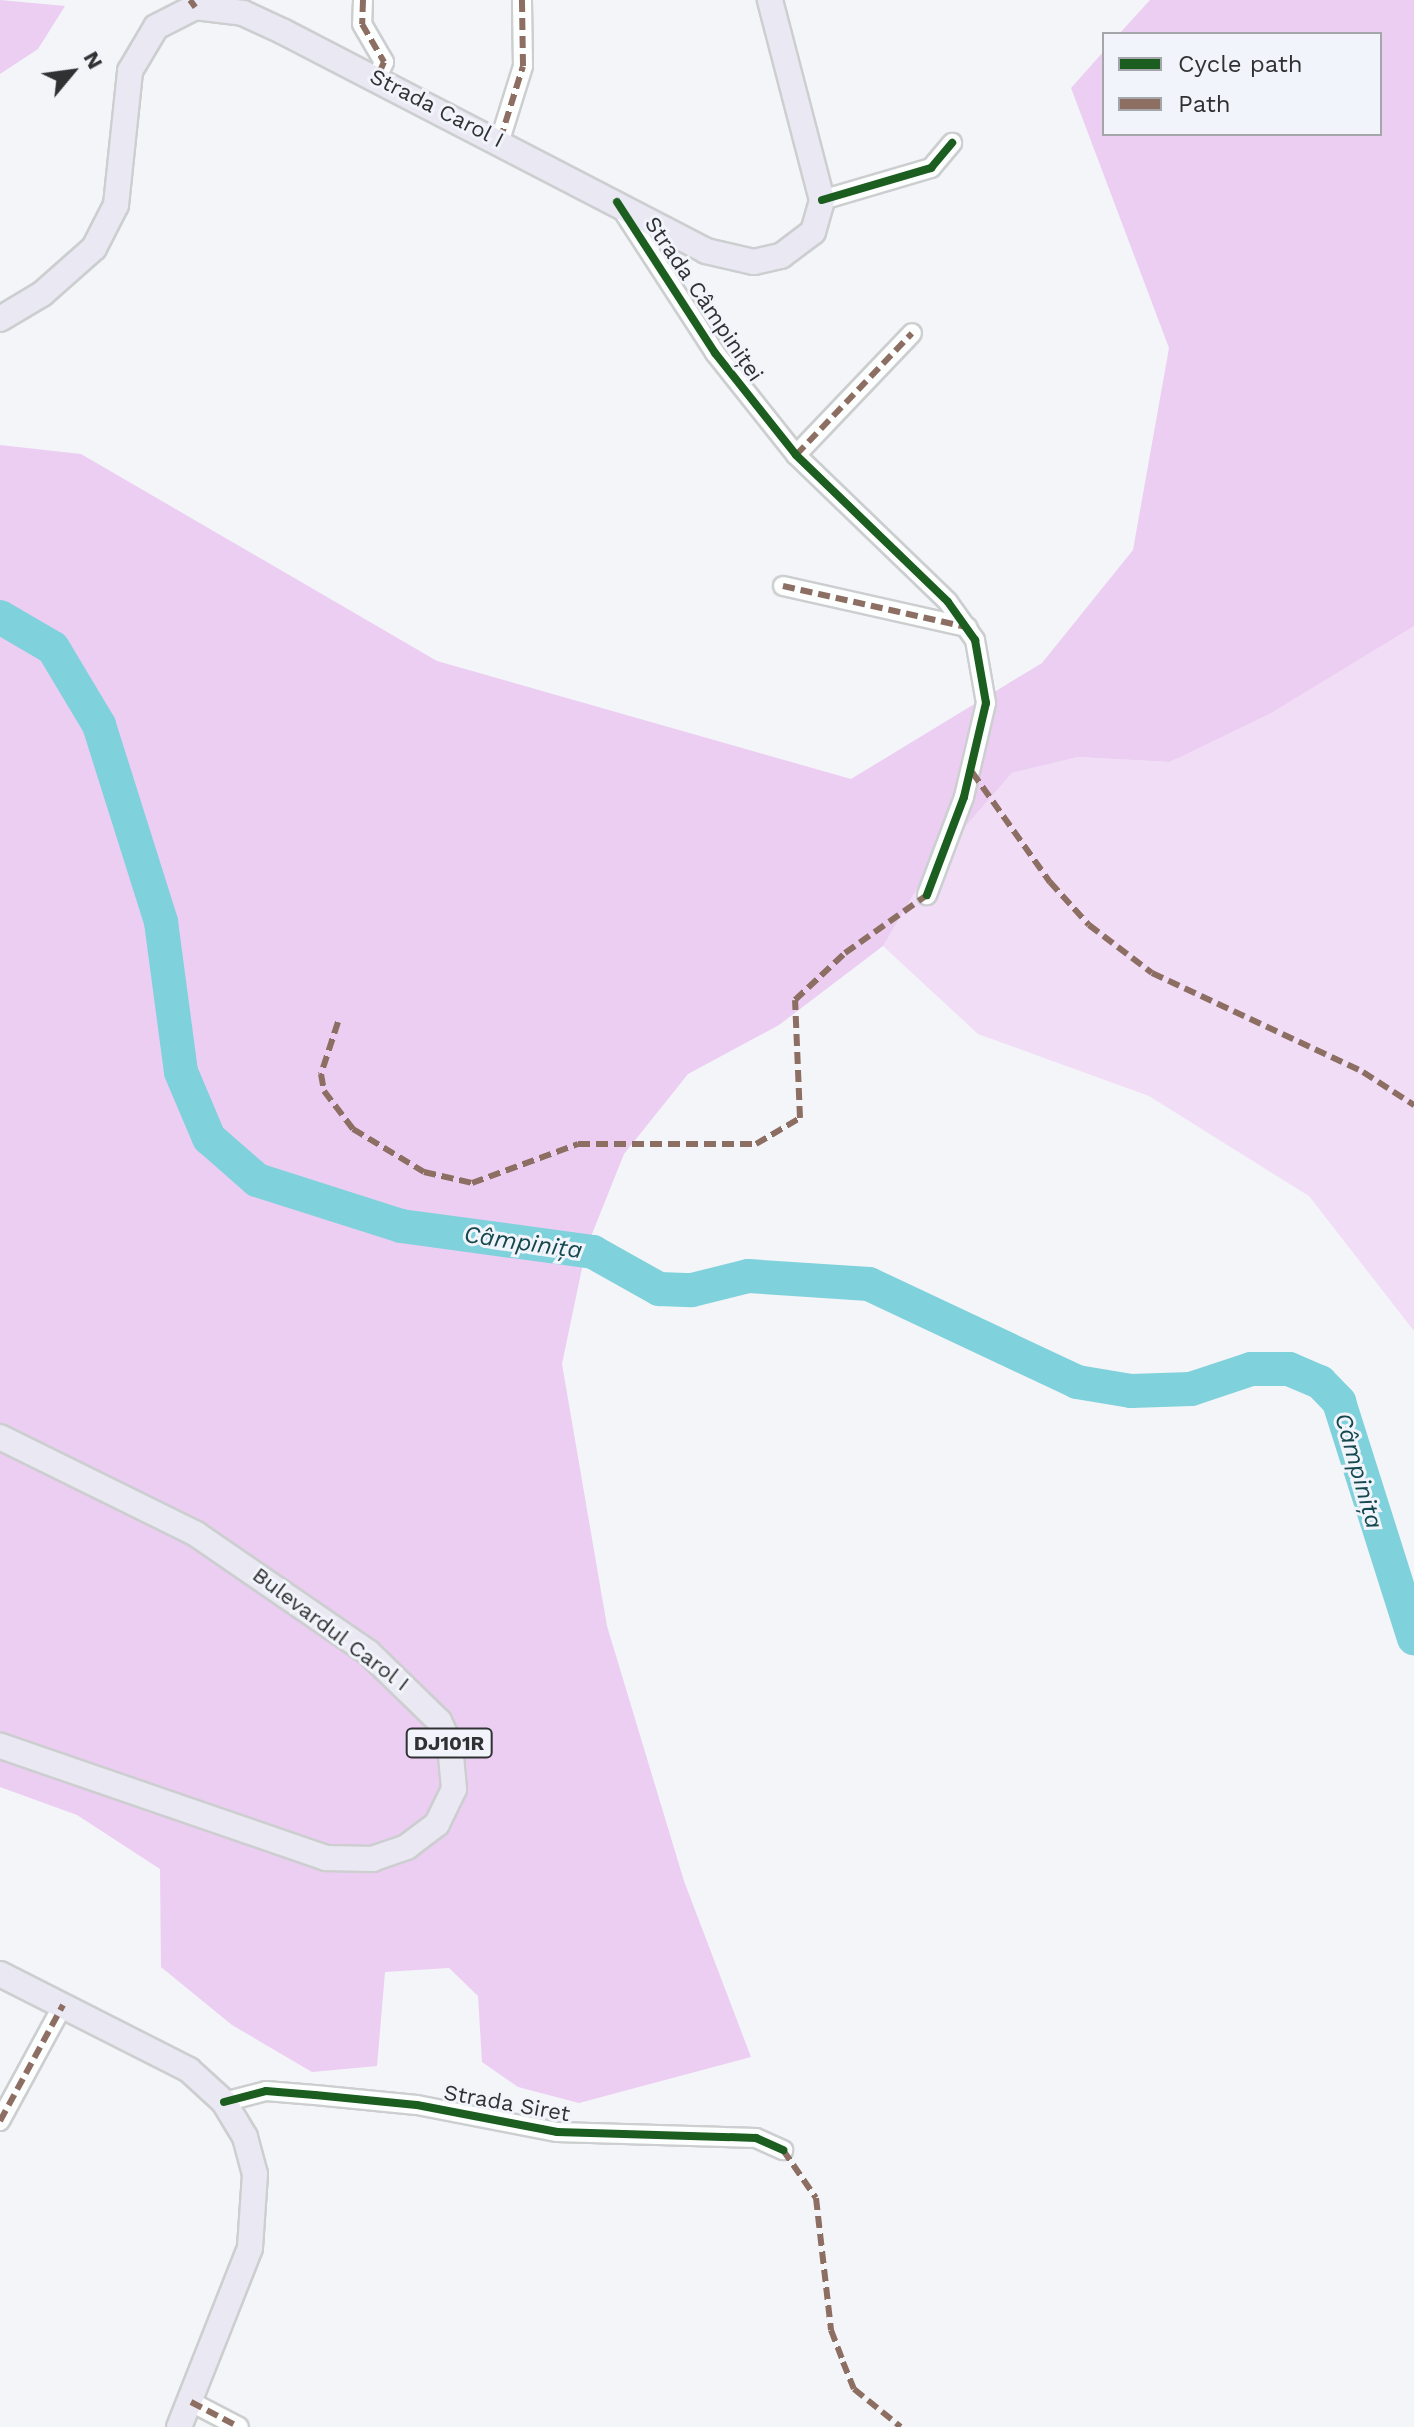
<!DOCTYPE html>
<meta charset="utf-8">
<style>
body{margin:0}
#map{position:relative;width:1414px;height:2427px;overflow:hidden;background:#f3f5f8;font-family:"Work Sans",sans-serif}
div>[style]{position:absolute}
.green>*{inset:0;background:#f2ddf7}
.forest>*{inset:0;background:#eccef2}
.river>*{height:34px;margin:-17px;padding:0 17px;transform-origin:17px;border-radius:17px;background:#7fd1dc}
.roads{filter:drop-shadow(2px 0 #ccced0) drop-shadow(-2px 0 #ccced0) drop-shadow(0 2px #ccced0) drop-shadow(0 -2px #ccced0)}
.minor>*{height:18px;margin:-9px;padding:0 9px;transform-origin:9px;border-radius:9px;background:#fdfefe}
.major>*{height:24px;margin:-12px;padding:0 12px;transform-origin:12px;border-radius:12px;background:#eae8f2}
.quiet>*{height:6px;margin-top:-3px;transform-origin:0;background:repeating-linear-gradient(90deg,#8d6e63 0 12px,transparent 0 18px)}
.cycleway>*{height:8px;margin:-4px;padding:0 4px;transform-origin:4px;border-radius:4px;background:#1b5e20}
span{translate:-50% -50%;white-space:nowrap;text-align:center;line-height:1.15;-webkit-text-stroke:6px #f1f4fa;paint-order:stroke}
.shield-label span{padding:2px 6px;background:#f1f4fa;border:2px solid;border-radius:6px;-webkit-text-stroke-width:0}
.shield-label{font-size:20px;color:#303133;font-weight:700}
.street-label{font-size:22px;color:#303133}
.water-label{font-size:24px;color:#14484e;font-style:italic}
.legend{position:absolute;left:1102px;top:32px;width:280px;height:104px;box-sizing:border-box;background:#f1f4fa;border:2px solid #a4a6aa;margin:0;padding:10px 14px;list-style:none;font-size:24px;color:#303133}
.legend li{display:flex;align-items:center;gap:16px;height:40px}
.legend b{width:40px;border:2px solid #a4a6aa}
.north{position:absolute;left:32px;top:32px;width:80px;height:80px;-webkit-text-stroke:6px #f1f4fa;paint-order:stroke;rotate:61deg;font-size:22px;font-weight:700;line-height:32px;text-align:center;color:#303133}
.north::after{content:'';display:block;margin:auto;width:28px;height:36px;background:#303133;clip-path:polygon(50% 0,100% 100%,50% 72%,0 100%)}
</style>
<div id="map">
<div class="green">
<i style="clip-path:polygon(1414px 626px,1414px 1331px,1309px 1196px,1149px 1096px,978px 1034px,883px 946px,930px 867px,1012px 773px,1078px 757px,1171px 762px)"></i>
</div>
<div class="forest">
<i style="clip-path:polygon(0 0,65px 6px,38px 49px,0 74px)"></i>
<i style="clip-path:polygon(1150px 0,1414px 0,1414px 626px,1271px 713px,1170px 762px,1078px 757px,1012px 773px,930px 867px,883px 946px,779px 1025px,688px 1074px,624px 1154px,586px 1249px,562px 1364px,607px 1626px,684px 1881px,751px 2057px,579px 2103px,518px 2087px,482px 2062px,478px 1996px,449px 1968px,385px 1972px,377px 2066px,312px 2072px,232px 2025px,161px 1967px,160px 1869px,77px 1815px,0 1787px,0 445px,81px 454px,437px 661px,851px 779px,1042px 663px,1133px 550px,1169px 348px,1071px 88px,1104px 51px,1104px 134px,1380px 134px,1380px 34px,1119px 34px)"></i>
</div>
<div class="river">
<i style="left:0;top:617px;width:61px;rotate:30.3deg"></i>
<i style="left:53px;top:648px;width:90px;rotate:59.1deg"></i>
<i style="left:99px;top:725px;width:207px;rotate:72.5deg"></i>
<i style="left:161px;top:922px;width:151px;rotate:82.4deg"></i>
<i style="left:181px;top:1072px;width:72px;rotate:67deg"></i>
<i style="left:209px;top:1138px;width:64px;rotate:41.2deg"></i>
<i style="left:257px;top:1180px;width:151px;rotate:17.7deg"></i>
<i style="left:401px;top:1226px;width:194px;rotate:7.7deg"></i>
<i style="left:593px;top:1252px;width:76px;rotate:29.3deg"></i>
<i style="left:659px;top:1289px;width:33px;rotate:2deg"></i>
<i style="left:692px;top:1290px;width:58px;rotate:-14deg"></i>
<i style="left:748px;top:1276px;width:121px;rotate:3.8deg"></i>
<i style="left:869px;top:1284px;width:230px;rotate:25.2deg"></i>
<i style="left:1077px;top:1382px;width:55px;rotate:9.5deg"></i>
<i style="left:1131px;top:1391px;width:60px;rotate:-1.9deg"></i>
<i style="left:1191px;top:1389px;width:63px;rotate:-18.4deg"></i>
<i style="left:1251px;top:1369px;width:38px"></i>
<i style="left:1289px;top:1369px;width:34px;rotate:23deg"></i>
<i style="left:1320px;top:1382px;width:28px;rotate:46deg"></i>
<i style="left:1339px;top:1402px;width:248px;rotate:72.4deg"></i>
</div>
<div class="roads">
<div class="minor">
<i style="left:363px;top:0;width:24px;rotate:92deg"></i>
<i style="left:362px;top:24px;width:44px;rotate:59.9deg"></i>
<i style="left:384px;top:62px;width:17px;rotate:114deg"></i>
<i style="left:500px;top:140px;width:77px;rotate:-72.7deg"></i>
<i style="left:523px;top:66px;width:66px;rotate:-90.9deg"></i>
<i style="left:822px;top:200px;width:114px;rotate:-16.4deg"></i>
<i style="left:931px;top:168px;width:33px;rotate:-50deg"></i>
<i style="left:621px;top:208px;width:173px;rotate:57deg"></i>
<i style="left:715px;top:353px;width:130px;rotate:51.5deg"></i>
<i style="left:796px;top:455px;width:211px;rotate:44deg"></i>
<i style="left:948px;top:602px;width:47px;rotate:54.6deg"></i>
<i style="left:975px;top:640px;width:64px;rotate:80.1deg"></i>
<i style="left:986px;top:703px;width:97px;rotate:103.2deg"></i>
<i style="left:964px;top:797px;width:105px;rotate:110.7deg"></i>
<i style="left:796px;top:455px;width:168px;rotate:-46.4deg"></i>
<i style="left:783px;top:586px;width:189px;rotate:12.6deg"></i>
<i style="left:224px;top:2102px;width:43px;rotate:-14.7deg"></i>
<i style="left:266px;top:2091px;width:49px;rotate:4.7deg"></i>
<i style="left:315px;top:2095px;width:102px;rotate:5.6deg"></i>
<i style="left:417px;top:2105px;width:143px;rotate:10.9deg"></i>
<i style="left:557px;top:2132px;width:199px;rotate:1.7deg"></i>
<i style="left:756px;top:2138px;width:30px;rotate:24deg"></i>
<i style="left:0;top:2121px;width:132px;rotate:-61.5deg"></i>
<i style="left:191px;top:2402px;width:54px;rotate:27.5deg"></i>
</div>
<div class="major">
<i style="left:0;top:319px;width:49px;rotate:-30.8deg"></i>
<i style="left:42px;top:294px;width:69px;rotate:-41.5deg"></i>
<i style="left:94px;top:248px;width:48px;rotate:-62.9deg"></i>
<i style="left:116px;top:205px;width:135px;rotate:-84deg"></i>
<i style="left:130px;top:71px;width:51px;rotate:-59.4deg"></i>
<i style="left:156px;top:27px;width:44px;rotate:-27.1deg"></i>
<i style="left:195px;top:7px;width:48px;rotate:7.1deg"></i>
<i style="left:243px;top:13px;width:45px;rotate:24.9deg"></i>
<i style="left:284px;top:32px;width:475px;rotate:27.4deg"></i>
<i style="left:706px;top:251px;width:49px;rotate:12.9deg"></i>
<i style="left:754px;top:262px;width:28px;rotate:-13deg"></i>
<i style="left:781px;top:256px;width:40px;rotate:-37deg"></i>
<i style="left:813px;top:232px;width:33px;rotate:-74deg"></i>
<i style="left:822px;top:200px;width:207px;rotate:-104.6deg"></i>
<i style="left:0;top:1437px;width:219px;rotate:26.3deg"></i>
<i style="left:196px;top:1534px;width:209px;rotate:34.5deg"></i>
<i style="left:368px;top:1652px;width:99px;rotate:44.2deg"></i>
<i style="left:439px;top:1721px;width:26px;rotate:65deg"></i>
<i style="left:450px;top:1745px;width:44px;rotate:84.8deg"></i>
<i style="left:454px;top:1789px;width:39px;rotate:116deg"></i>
<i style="left:437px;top:1824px;width:38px;rotate:143deg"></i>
<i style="left:407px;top:1847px;width:36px;rotate:161deg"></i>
<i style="left:373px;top:1859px;width:47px;rotate:-178.8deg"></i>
<i style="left:326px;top:1858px;width:345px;rotate:-161deg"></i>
<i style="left:0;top:1974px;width:212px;rotate:26.9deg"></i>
<i style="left:189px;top:2070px;width:47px;rotate:42.4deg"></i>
<i style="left:224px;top:2102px;width:41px;rotate:59deg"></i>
<i style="left:245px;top:2137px;width:38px;rotate:75deg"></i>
<i style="left:255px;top:2174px;width:74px;rotate:93.9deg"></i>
<i style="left:250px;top:2248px;width:193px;rotate:111.6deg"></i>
</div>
</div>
<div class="quiet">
<i style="left:190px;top:0;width:9px;rotate:54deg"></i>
<i style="left:363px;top:0;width:24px;rotate:92deg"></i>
<i style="left:362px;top:24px;width:44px;rotate:59.9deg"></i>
<i style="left:384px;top:62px;width:17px;rotate:114deg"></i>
<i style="left:500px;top:140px;width:77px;rotate:-72.7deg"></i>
<i style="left:523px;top:66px;width:66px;rotate:-90.9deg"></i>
<i style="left:796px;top:455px;width:168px;rotate:-46.4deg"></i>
<i style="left:783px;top:586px;width:189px;rotate:12.6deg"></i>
<i style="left:972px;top:772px;width:135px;rotate:54.7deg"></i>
<i style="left:1050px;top:882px;width:58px;rotate:47.8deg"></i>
<i style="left:1089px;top:925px;width:79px;rotate:37.3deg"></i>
<i style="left:1152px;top:973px;width:233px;rotate:25.1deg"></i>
<i style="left:1363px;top:1072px;width:61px;rotate:32.9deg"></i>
<i style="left:338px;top:1022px;width:55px;rotate:108.1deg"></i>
<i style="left:321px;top:1074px;width:17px;rotate:80deg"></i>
<i style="left:324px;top:1091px;width:48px;rotate:52.7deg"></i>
<i style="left:353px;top:1129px;width:83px;rotate:31.2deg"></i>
<i style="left:424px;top:1172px;width:49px;rotate:12.9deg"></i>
<i style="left:472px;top:1183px;width:113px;rotate:-20.2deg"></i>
<i style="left:578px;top:1144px;width:178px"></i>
<i style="left:756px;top:1144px;width:51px;rotate:-30.6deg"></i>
<i style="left:800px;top:1118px;width:118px;rotate:-92.4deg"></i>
<i style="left:795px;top:1000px;width:69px;rotate:-43.2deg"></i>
<i style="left:845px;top:953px;width:100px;rotate:-35.3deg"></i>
<i style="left:0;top:2121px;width:132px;rotate:-61.5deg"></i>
<i style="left:783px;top:2150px;width:58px;rotate:55.5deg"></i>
<i style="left:816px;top:2198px;width:133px;rotate:83.5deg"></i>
<i style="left:831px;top:2330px;width:34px;rotate:69deg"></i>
<i style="left:843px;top:2362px;width:29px;rotate:68deg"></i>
<i style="left:854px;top:2389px;width:60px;rotate:39deg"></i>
<i style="left:191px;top:2402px;width:54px;rotate:27.5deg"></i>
</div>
<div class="cycleway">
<i style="left:822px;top:200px;width:114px;rotate:-16.4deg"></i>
<i style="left:931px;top:168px;width:33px;rotate:-50deg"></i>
<i style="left:617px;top:202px;width:180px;rotate:57deg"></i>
<i style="left:715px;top:353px;width:130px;rotate:51.5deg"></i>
<i style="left:796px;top:455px;width:211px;rotate:44deg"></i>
<i style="left:948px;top:602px;width:47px;rotate:54.6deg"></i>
<i style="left:975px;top:640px;width:64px;rotate:80.1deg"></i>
<i style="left:986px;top:703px;width:97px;rotate:103.2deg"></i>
<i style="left:964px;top:797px;width:105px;rotate:110.7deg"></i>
<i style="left:224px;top:2102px;width:43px;rotate:-14.7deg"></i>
<i style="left:266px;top:2091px;width:49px;rotate:4.7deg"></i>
<i style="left:315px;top:2095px;width:102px;rotate:5.6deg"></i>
<i style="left:417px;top:2105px;width:143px;rotate:10.9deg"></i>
<i style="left:557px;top:2132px;width:199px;rotate:1.7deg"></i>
<i style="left:756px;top:2138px;width:30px;rotate:24deg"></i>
</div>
<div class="shield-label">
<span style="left:449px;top:1743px">DJ101R</span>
</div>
<div class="street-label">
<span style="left:437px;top:108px;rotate:27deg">Strada Carol I</span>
<span style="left:704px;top:299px;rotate:56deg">Strada Câmpiniței</span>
<span style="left:331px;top:1629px;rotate:37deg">Bulevardul Carol I</span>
<span style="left:507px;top:2103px;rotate:10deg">Strada Siret</span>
</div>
<div class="water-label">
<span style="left:523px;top:1243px;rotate:8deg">Câmpinița</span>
<span style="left:1358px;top:1471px;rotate:74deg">Câmpinița</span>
</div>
<ul class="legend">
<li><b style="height:10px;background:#1b5e20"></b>Cycle path</li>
<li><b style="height:10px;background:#8d6e63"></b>Path</li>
</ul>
<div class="north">N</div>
</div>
